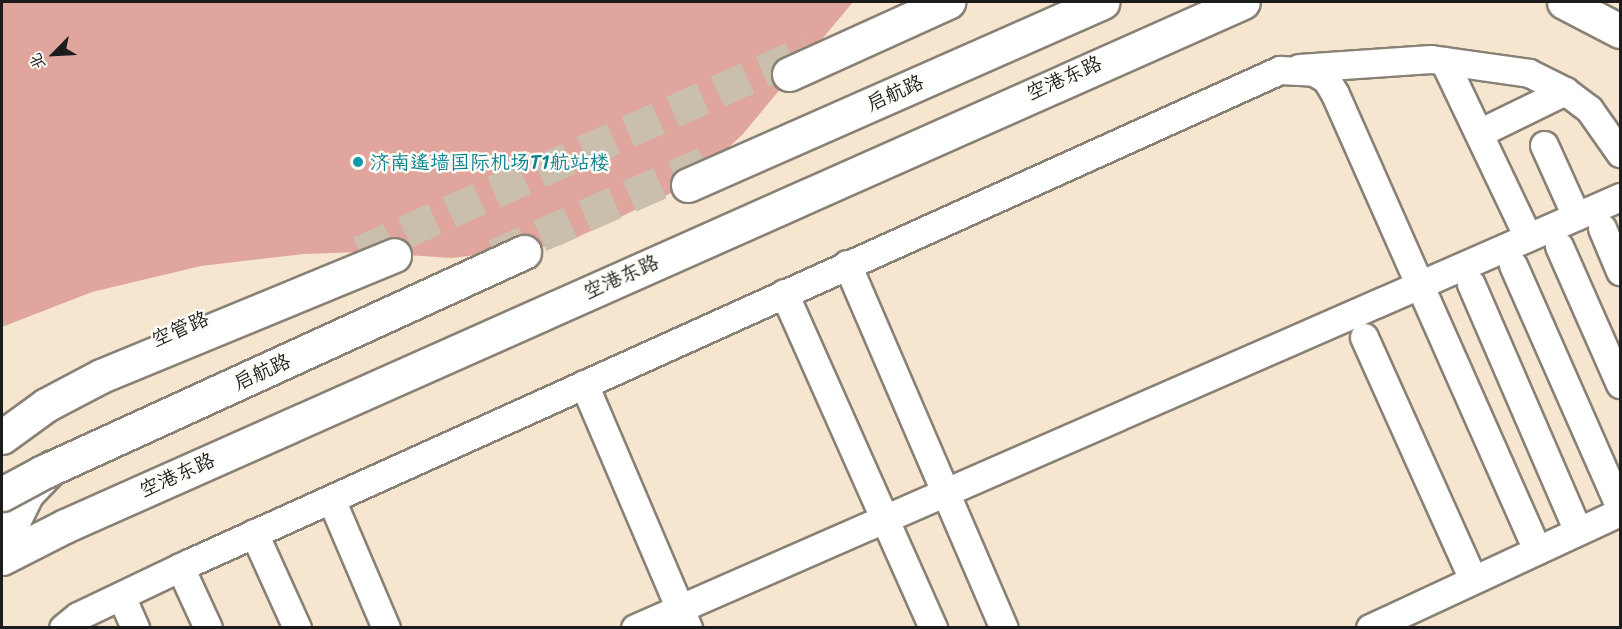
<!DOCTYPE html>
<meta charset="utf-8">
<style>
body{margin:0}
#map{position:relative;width:1622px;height:629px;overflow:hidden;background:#f6e6d0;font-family:Sriracha,"LXGW WenKai TC",sans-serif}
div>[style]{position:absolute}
.building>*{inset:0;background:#e0a59c}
.major-tunnel>*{height:33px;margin-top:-16.5px;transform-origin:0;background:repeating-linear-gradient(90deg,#cabeac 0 33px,transparent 0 49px)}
.roads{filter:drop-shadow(2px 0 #898176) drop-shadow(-2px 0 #898176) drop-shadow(0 2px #898176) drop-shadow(0 -2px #898176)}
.minor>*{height:27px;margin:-13.5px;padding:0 13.5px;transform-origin:13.5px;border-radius:13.5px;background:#fff}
.major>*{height:33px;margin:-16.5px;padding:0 16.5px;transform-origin:16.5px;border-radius:16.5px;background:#fff}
.bridges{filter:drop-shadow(2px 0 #898176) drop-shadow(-2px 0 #898176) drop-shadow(0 2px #898176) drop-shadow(0 -2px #898176)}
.major-bridge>*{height:33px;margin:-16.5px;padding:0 16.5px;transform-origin:16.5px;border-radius:16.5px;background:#fff}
.dots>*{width:16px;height:16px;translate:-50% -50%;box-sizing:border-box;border:3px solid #fdfcf7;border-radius:50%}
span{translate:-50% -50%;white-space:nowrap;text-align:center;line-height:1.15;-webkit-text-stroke:5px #fdfcf7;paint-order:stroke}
.street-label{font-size:20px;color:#1c1c1c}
.culture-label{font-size:20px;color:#0d838f}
.left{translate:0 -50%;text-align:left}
.frame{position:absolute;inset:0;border:3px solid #1c1c1c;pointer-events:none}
.north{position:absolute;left:24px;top:24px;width:60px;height:60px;-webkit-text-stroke:4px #fdfcf7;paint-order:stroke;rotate:246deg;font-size:16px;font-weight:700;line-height:24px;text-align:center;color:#1c1c1c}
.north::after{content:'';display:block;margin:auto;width:21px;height:27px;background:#1c1c1c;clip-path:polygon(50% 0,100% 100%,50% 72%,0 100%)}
</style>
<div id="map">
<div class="building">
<i style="clip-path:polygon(2px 2px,853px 2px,742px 135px,688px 185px,561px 245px,452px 258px,360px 252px,304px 254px,201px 266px,92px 292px,2px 327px)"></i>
</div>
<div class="major-tunnel">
<i style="left:360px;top:252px;width:491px;rotate:-24.2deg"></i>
<i style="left:495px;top:255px;width:241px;rotate:-23.7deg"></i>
</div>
<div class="roads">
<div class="minor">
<i style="left:1444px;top:61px;width:195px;rotate:64.5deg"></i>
<i style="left:1299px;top:68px;width:132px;rotate:-3.9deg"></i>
<i style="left:1431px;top:59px;width:99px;rotate:8.1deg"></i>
<i style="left:1529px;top:73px;width:40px;rotate:26.6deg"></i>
<i style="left:1565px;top:91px;width:30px;rotate:37deg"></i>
<i style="left:1589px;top:109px;width:54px;rotate:54.8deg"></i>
<i style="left:1479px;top:133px;width:96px;rotate:-26deg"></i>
<i style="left:1544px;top:145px;width:78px;rotate:65.7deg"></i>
<i style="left:1602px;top:228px;width:47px;rotate:67.3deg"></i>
<i style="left:1559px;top:246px;width:151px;rotate:66.2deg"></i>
<i style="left:847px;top:264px;width:396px;rotate:66.7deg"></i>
<i style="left:1513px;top:265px;width:266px;rotate:66.2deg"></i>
<i style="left:1471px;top:284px;width:269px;rotate:66.6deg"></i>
<i style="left:784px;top:293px;width:367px;rotate:66deg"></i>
<i style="left:1364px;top:337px;width:265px;rotate:65.8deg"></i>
<i style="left:584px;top:384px;width:265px;rotate:66.9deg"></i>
<i style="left:331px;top:499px;width:140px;rotate:66.9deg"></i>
<i style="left:254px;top:533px;width:104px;rotate:65.6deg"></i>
<i style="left:180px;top:567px;width:67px;rotate:65.3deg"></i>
<i style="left:121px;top:596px;width:35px;rotate:66deg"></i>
<i style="left:63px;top:628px;width:19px;rotate:-39deg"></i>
<i style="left:78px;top:616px;width:123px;rotate:-25.5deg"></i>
<i style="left:189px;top:563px;width:1197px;rotate:-24.32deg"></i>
<i style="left:1280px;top:70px;width:34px;rotate:3deg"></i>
<i style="left:1314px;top:72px;width:14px;rotate:30deg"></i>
<i style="left:1326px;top:79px;width:17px;rotate:59deg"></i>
<i style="left:1335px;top:94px;width:499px;rotate:66.1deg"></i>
<i style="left:635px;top:628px;width:1075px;rotate:-23.63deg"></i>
<i style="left:1370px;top:628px;width:276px;rotate:-24.9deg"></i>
</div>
<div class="major">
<i style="left:1564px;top:2px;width:63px;rotate:27.4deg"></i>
<i style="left:789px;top:74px;width:175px;rotate:-24.4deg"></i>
<i style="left:688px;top:185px;width:453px;rotate:-23.8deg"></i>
<i style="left:2px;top:437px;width:54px;rotate:-36deg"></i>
<i style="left:46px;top:405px;width:62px;rotate:-27.8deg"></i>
<i style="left:101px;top:376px;width:317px;rotate:-22.4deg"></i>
<i style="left:2px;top:544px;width:57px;rotate:-63.9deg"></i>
<i style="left:27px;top:493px;width:36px;rotate:-46deg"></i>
<i style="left:2px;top:558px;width:71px;rotate:-26.9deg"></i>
<i style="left:65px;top:526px;width:1289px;rotate:-23.98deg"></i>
</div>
</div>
<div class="bridges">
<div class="major-bridge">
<i style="left:2px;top:494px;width:47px;rotate:-28.2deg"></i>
<i style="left:43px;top:472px;width:529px;rotate:-24.58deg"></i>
</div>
</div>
<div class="dots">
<i style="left:358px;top:162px;background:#0f9aa8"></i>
</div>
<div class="street-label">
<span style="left:1064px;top:78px;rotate:-24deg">空港东路</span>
<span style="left:895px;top:93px;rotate:-24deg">启航路</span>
<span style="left:621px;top:277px;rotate:-24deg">空港东路</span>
<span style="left:180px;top:329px;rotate:-23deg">空管路</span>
<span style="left:262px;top:372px;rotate:-24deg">启航路</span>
<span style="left:177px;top:475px;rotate:-24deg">空港东路</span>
</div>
<div class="culture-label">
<span class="left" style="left:370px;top:162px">济南遥墙国际机场T1航站楼</span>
</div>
<div class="frame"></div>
<div class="north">北</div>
</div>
